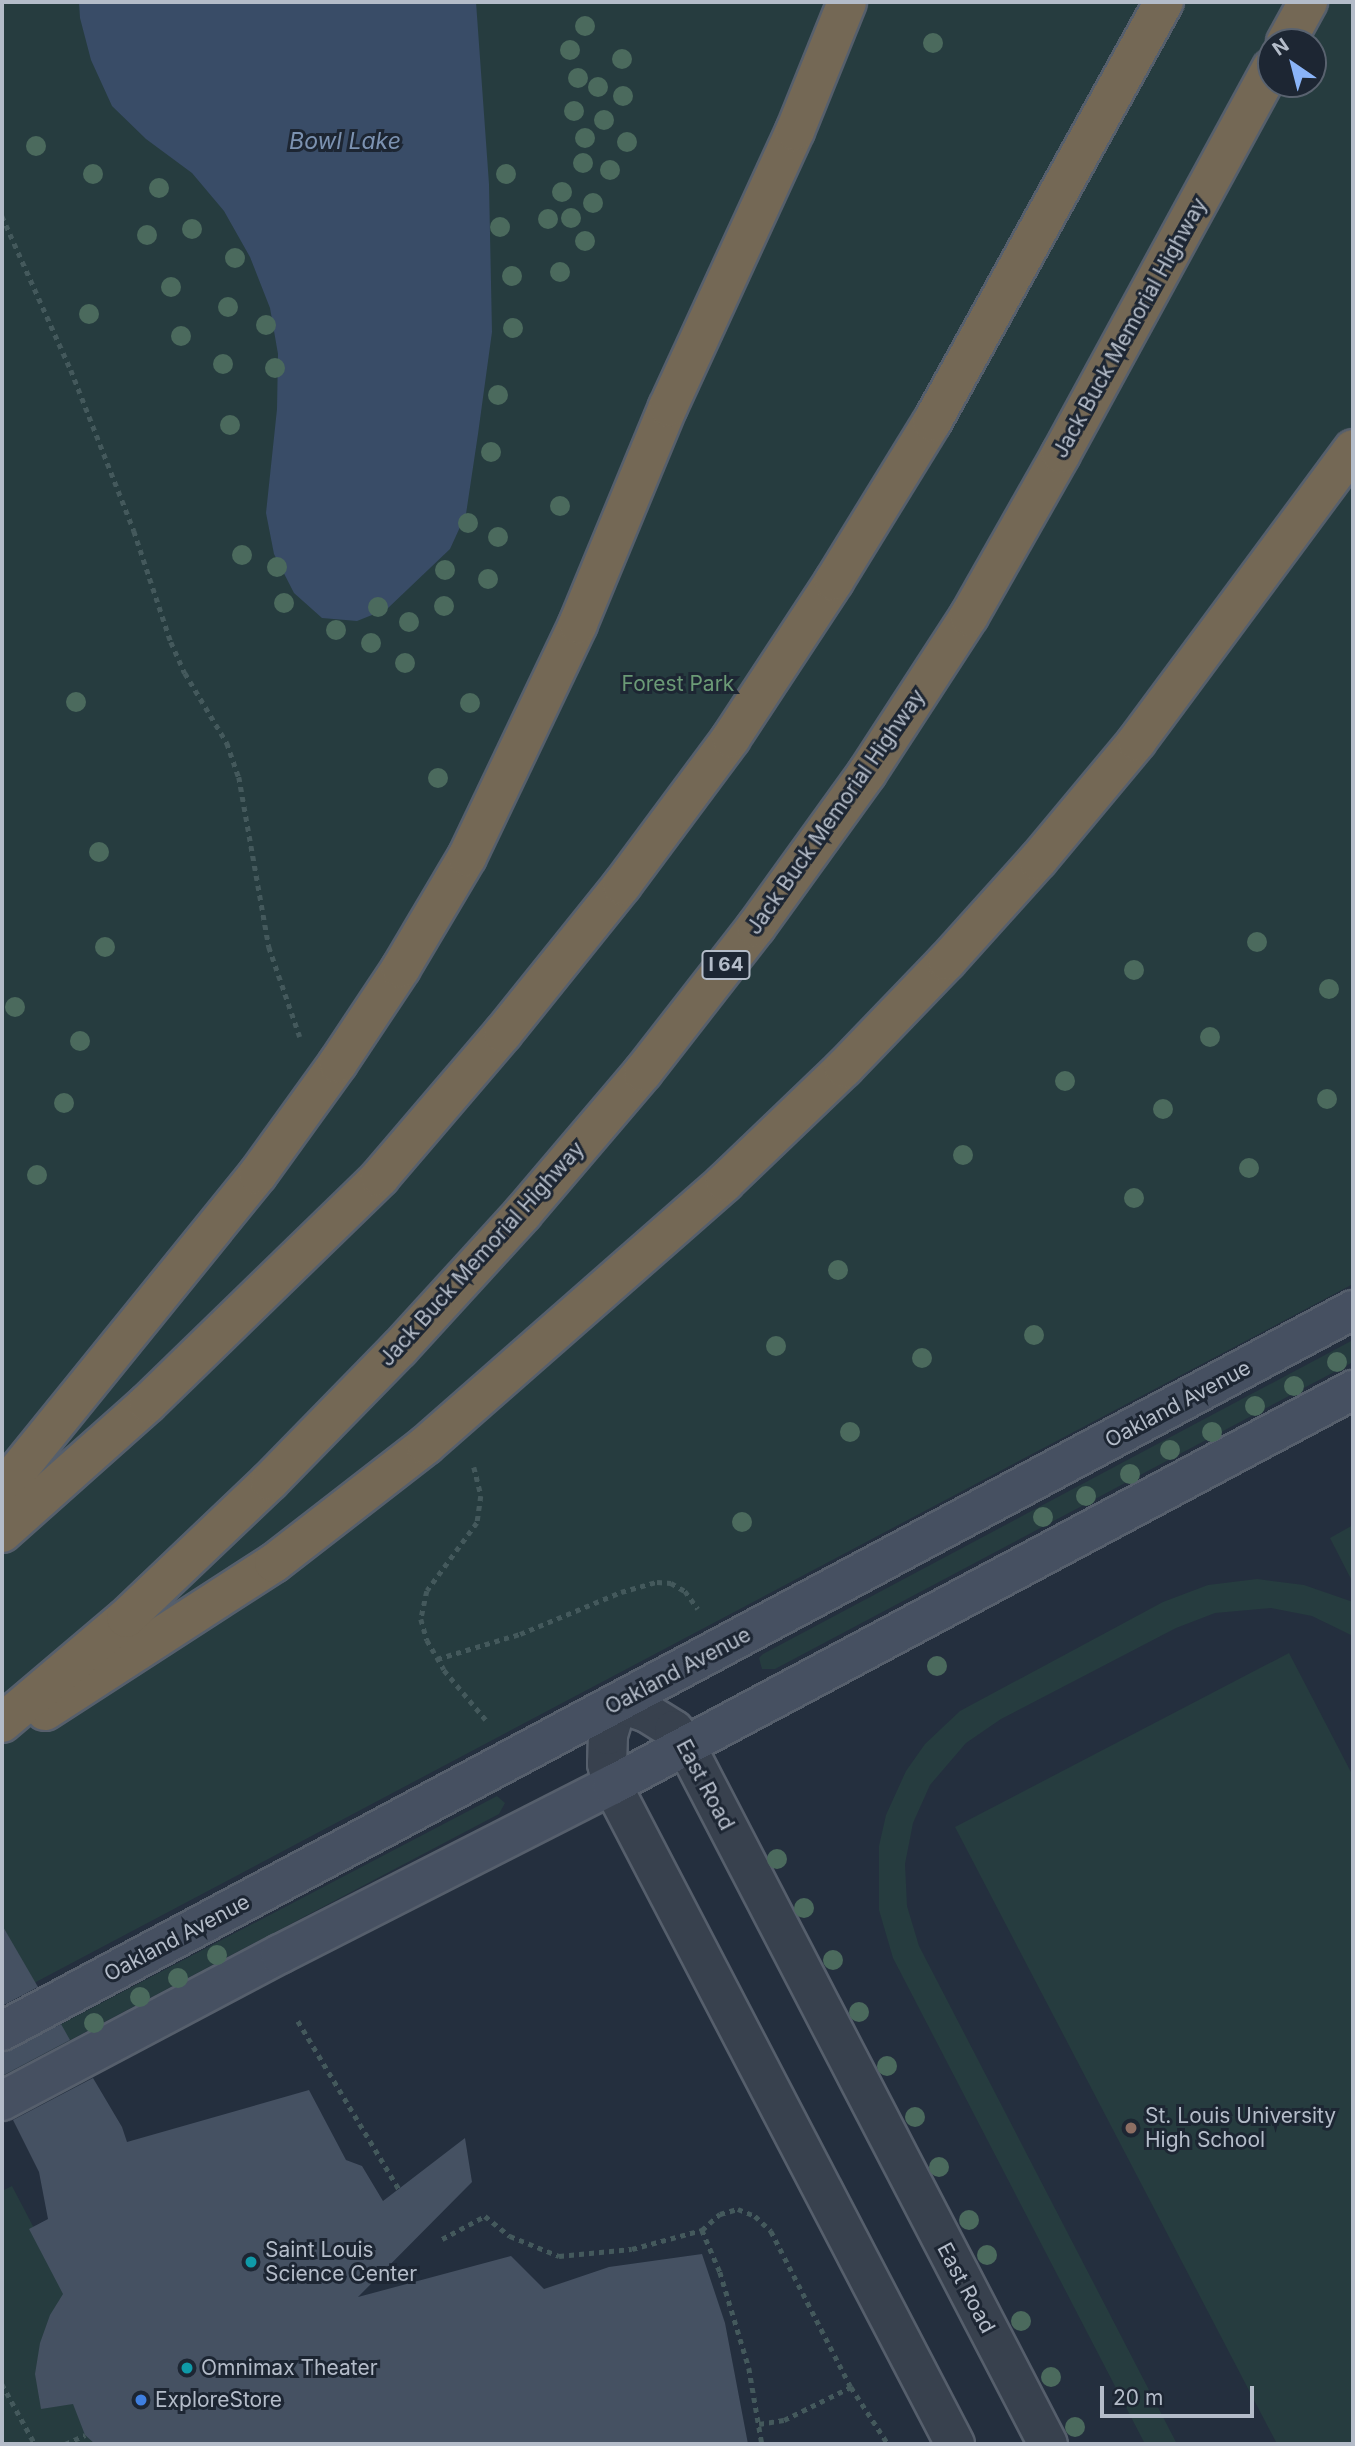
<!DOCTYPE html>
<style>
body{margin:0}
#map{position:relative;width:1355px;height:2446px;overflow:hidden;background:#242f3e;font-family:Inter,sans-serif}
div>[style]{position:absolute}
.green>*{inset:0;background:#263c3f}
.water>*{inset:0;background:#394c67}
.building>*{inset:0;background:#455162}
.path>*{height:4.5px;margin-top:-2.25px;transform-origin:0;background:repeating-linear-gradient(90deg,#44595c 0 5px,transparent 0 10px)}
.roads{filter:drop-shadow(2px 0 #565f6c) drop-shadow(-2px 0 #565f6c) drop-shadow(0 2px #565f6c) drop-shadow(0 -2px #565f6c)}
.street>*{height:38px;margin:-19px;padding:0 19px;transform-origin:19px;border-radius:19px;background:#38414e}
.secondary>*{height:38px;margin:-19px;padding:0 19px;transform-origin:19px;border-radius:19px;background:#465061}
.highway>*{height:38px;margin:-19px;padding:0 19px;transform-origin:19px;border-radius:19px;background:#746855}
.trees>*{width:20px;height:20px;margin:-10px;border-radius:50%;background:#4b6a5d}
.dots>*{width:19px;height:19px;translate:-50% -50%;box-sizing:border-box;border:4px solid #1d2633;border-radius:50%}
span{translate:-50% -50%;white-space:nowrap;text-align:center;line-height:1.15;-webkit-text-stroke:6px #1d2633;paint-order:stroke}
.shield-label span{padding:2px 5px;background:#1d2633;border:2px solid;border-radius:5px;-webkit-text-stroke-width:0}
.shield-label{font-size:19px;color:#b4bcc9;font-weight:700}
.street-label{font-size:21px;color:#b4bcc9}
.park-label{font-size:21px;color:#6b9a76}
.poi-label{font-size:21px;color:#b4bcc9}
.left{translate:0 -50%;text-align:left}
.water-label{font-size:23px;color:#7c92b1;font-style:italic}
.frame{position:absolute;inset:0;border:4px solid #b4bcc9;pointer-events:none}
.north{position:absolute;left:1257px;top:28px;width:70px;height:70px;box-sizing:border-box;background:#1d2633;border:2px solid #59626f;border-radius:50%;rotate:325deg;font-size:19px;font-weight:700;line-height:28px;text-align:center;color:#b4bcc9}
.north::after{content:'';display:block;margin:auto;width:24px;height:32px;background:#8ab4f8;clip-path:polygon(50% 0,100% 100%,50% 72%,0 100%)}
.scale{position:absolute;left:1100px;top:2386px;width:154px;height:32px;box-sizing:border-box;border:4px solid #b4bcc9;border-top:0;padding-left:9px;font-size:21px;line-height:24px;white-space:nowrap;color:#b4bcc9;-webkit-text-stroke:5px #1d2633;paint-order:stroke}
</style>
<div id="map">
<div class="green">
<i style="clip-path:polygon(evenodd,2px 2px,1353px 2px,1353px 1284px,2px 2000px,2px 2px,1271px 42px,1313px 42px,1313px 84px,1271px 84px,1271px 42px)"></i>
<i style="clip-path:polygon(1353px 1340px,1353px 1362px,775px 1669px,762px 1669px,759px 1658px,763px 1654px)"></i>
<i style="clip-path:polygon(1353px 1525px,1353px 1583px,1330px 1538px)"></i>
<i style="clip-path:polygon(1257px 1579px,1304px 1585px,1353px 1602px,1353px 1636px,1312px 1616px,1271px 1608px,1215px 1613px,1176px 1628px,1001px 1719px,966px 1743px,930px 1785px,913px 1823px,905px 1864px,907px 1906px,919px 1946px,1177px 2444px,1145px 2444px,893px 1958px,879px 1910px,879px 1846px,886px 1815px,906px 1771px,925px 1744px,960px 1711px,1163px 1602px,1208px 1585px)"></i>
<i style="clip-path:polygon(1289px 1653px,1353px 1776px,1353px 2444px,1277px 2444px,955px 1827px)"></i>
<i style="clip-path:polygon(497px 1796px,505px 1803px,499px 1814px,2px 2076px,2px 2055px)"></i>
<i style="clip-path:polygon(12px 2186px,147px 2444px,2px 2444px,2px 2191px)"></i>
</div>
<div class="water">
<i style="clip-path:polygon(79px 2px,476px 2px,489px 184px,492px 332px,478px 434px,466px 514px,450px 549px,387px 609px,357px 621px,322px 618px,294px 593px,274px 554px,266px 513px,277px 409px,278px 354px,270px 308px,250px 257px,224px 211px,192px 173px,146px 139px,112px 106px,91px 60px,80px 18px)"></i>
</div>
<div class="building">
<i style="clip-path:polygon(2px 1925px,38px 1987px,2px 2006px)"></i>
<i style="clip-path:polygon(61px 2024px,70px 2040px,2px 2076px,2px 2053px)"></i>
<i style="clip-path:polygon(93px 2078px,122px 2127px,127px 2142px,309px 2090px,346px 2160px,362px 2166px,383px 2201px,465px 2138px,472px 2182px,358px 2297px,511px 2256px,544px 2289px,609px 2267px,702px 2254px,725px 2323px,748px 2444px,95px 2444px,85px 2435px,73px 2404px,41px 2409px,35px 2374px,40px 2343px,50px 2315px,63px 2294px,29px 2229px,48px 2219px,39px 2172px,13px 2120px)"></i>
</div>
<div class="path">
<i style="left:2px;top:216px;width:169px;rotate:65.9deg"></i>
<i style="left:71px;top:370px;width:173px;rotate:68.6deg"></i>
<i style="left:134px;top:531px;width:117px;rotate:71.6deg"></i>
<i style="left:171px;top:642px;width:34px;rotate:66deg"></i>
<i style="left:185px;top:673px;width:82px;rotate:59deg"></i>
<i style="left:227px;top:743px;width:36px;rotate:71deg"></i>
<i style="left:239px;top:777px;width:173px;rotate:80deg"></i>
<i style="left:269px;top:947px;width:95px;rotate:71deg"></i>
<i style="left:474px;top:1467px;width:30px;rotate:76deg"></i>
<i style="left:481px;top:1496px;width:27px;rotate:98deg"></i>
<i style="left:477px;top:1523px;width:84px;rotate:126.3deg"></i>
<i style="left:427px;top:1591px;width:29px;rotate:102deg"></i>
<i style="left:421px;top:1619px;width:22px;rotate:74deg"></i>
<i style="left:427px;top:1640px;width:34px;rotate:60deg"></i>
<i style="left:444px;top:1670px;width:65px;rotate:50deg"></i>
<i style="left:437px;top:1659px;width:87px;rotate:-16.8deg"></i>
<i style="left:520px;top:1634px;width:109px;rotate:-22.6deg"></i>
<i style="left:621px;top:1592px;width:37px;rotate:-16deg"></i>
<i style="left:657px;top:1582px;width:14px;rotate:4deg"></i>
<i style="left:671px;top:1583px;width:16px;rotate:30deg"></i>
<i style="left:685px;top:1591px;width:22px;rotate:54deg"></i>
<i style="left:298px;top:2021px;width:196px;rotate:59deg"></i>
<i style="left:702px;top:2230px;width:24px;rotate:-42deg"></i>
<i style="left:720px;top:2214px;width:19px;rotate:-16deg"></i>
<i style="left:738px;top:2209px;width:18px;rotate:22deg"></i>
<i style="left:755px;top:2216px;width:22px;rotate:43deg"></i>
<i style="left:771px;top:2231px;width:175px;rotate:62.9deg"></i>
<i style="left:851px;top:2387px;width:68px;rotate:57deg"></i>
<i style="left:442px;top:2239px;width:49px;rotate:-28.1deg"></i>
<i style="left:485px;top:2216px;width:32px;rotate:39deg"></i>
<i style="left:510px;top:2236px;width:53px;rotate:22.2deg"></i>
<i style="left:559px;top:2256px;width:73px;rotate:-5.5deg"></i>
<i style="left:632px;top:2249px;width:73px;rotate:-15.2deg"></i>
<i style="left:702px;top:2230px;width:46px;rotate:66.8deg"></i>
<i style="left:720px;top:2272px;width:100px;rotate:73.2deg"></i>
<i style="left:749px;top:2368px;width:77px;rotate:80.3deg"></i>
<i style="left:2px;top:2384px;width:68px;rotate:61.2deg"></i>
<i style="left:759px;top:2424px;width:25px;rotate:-9deg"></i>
<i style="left:784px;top:2420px;width:75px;rotate:-26.2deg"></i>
<i style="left:65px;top:2444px;width:22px;rotate:-24deg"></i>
</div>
<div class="roads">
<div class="street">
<i style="left:955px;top:2444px;width:743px;rotate:-117.5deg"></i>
<i style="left:612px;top:1785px;width:22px;rotate:-103deg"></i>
<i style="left:607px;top:1764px;width:29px;rotate:-88deg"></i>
<i style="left:608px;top:1735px;width:34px;rotate:-73deg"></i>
<i style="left:618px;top:1703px;width:31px;rotate:19deg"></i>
<i style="left:647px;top:1713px;width:32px;rotate:32deg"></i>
<i style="left:674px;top:1730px;width:20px;rotate:53deg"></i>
<i style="left:686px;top:1746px;width:786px;rotate:62.59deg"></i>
</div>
<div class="secondary">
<i style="left:2px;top:2031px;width:1531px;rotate:-28.09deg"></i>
<i style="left:2px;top:2101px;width:314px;rotate:-27.9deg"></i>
<i style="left:280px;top:1954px;width:373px;rotate:-27deg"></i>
<i style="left:612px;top:1785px;width:840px;rotate:-28.06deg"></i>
</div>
<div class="highway">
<i style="left:1286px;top:42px;width:46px;rotate:-61.2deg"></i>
<i style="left:2px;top:1490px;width:407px;rotate:-51deg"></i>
<i style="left:258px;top:1174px;width:137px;rotate:-54.2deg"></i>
<i style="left:338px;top:1063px;width:114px;rotate:-56.4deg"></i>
<i style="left:401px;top:968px;width:129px;rotate:-59.3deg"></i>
<i style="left:467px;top:857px;width:258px;rotate:-64.5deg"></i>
<i style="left:578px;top:624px;width:235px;rotate:-67.5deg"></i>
<i style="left:668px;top:407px;width:304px;rotate:-65.3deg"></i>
<i style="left:795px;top:131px;width:139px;rotate:-68deg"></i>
<i style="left:2px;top:1533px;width:195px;rotate:-41.7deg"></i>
<i style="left:148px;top:1403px;width:324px;rotate:-44.2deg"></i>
<i style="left:380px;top:1177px;width:189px;rotate:-49.5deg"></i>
<i style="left:503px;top:1033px;width:190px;rotate:-51.2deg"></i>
<i style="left:622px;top:885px;width:183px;rotate:-53.4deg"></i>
<i style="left:731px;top:738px;width:188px;rotate:-56.7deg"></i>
<i style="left:834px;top:581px;width:187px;rotate:-58.4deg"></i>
<i style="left:932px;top:422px;width:480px;rotate:-61.1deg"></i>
<i style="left:45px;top:1711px;width:273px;rotate:-32.9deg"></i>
<i style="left:274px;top:1563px;width:192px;rotate:-37.8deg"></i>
<i style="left:426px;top:1445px;width:398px;rotate:-41.3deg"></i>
<i style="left:725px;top:1182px;width:165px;rotate:-43.8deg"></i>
<i style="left:844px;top:1068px;width:149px;rotate:-46.1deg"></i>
<i style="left:947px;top:961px;width:136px;rotate:-48deg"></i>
<i style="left:1038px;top:860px;width:155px;rotate:-50.2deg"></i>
<i style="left:1137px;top:741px;width:363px;rotate:-53.5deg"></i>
<i style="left:2px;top:1723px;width:162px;rotate:-40.3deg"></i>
<i style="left:126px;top:1618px;width:199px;rotate:-43.6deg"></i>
<i style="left:270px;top:1481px;width:185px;rotate:-45.7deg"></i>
<i style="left:399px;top:1349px;width:184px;rotate:-47.6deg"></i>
<i style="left:523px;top:1213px;width:185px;rotate:-49.6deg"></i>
<i style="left:643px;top:1072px;width:184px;rotate:-52.1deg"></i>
<i style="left:756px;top:927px;width:190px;rotate:-54.2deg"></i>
<i style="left:867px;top:773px;width:187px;rotate:-57deg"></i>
<i style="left:969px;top:616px;width:186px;rotate:-60.4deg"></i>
<i style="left:1061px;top:454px;width:439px;rotate:-61.4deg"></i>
</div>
</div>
<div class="trees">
<i style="left:585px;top:26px"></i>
<i style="left:933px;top:43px"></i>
<i style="left:570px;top:50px"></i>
<i style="left:622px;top:59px"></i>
<i style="left:578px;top:78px"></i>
<i style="left:598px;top:87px"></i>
<i style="left:623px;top:96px"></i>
<i style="left:574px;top:111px"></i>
<i style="left:604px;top:120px"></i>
<i style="left:585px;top:138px"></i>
<i style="left:627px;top:142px"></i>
<i style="left:36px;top:146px"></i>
<i style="left:583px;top:163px"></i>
<i style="left:610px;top:170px"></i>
<i style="left:93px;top:174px"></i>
<i style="left:506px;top:174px"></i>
<i style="left:159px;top:188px"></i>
<i style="left:562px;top:192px"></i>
<i style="left:593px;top:203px"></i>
<i style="left:571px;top:218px"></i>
<i style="left:548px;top:219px"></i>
<i style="left:500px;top:227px"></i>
<i style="left:192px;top:229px"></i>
<i style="left:147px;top:235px"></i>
<i style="left:585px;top:241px"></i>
<i style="left:235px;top:258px"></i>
<i style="left:560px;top:272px"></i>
<i style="left:512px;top:276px"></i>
<i style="left:171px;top:287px"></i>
<i style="left:228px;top:307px"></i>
<i style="left:89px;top:314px"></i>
<i style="left:266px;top:325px"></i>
<i style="left:513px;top:328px"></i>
<i style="left:181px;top:336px"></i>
<i style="left:223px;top:364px"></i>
<i style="left:275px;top:368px"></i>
<i style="left:498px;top:395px"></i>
<i style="left:230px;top:425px"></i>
<i style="left:491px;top:452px"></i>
<i style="left:560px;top:506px"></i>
<i style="left:468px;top:523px"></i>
<i style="left:498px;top:537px"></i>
<i style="left:242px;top:555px"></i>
<i style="left:277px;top:567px"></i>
<i style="left:445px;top:570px"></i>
<i style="left:488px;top:579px"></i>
<i style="left:284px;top:603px"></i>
<i style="left:444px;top:606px"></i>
<i style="left:378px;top:607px"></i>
<i style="left:409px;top:622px"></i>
<i style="left:336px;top:630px"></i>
<i style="left:371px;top:643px"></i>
<i style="left:405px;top:663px"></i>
<i style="left:76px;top:702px"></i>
<i style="left:470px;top:703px"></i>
<i style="left:438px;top:778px"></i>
<i style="left:99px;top:852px"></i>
<i style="left:1257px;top:942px"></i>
<i style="left:105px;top:947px"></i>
<i style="left:1134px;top:970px"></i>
<i style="left:1329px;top:989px"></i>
<i style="left:15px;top:1007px"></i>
<i style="left:1210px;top:1037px"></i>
<i style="left:80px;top:1041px"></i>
<i style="left:1065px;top:1081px"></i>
<i style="left:1327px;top:1099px"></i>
<i style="left:64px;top:1103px"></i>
<i style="left:1163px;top:1109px"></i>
<i style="left:963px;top:1155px"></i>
<i style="left:1249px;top:1168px"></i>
<i style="left:37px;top:1175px"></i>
<i style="left:1134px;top:1198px"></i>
<i style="left:838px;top:1270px"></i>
<i style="left:1034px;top:1335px"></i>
<i style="left:776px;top:1346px"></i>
<i style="left:922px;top:1358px"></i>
<i style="left:1337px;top:1362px"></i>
<i style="left:1294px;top:1386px"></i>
<i style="left:1255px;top:1406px"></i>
<i style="left:850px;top:1432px"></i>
<i style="left:1212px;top:1432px"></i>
<i style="left:1170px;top:1450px"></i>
<i style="left:1130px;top:1474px"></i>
<i style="left:1086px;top:1496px"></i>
<i style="left:1043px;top:1517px"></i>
<i style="left:742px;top:1522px"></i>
<i style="left:937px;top:1666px"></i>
<i style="left:777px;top:1859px"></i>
<i style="left:804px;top:1908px"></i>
<i style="left:217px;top:1955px"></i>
<i style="left:833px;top:1960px"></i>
<i style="left:178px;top:1978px"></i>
<i style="left:140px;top:1997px"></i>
<i style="left:859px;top:2012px"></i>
<i style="left:94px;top:2023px"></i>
<i style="left:887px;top:2066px"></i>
<i style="left:915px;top:2117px"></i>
<i style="left:939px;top:2167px"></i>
<i style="left:969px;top:2220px"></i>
<i style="left:987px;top:2255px"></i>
<i style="left:1021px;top:2321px"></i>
<i style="left:1051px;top:2377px"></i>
<i style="left:1075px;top:2427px"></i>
</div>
<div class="dots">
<i style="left:1131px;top:2128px;background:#8d6e63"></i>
<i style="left:251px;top:2262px;background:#0f9aa8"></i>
<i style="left:187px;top:2368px;background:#0f9aa8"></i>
<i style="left:141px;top:2400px;background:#3f7fe0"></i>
</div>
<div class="shield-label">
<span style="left:726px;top:965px">I 64</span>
</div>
<div class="street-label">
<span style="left:1130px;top:328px;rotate:-61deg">Jack Buck Memorial Highway</span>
<span style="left:836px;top:812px;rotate:-55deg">Jack Buck Memorial Highway</span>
<span style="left:482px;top:1254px;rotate:-48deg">Jack Buck Memorial Highway</span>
<span style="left:1178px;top:1404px;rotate:-28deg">Oakland Avenue</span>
<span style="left:678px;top:1671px;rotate:-28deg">Oakland Avenue</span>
<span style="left:705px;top:1785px;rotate:62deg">East Road</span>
<span style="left:177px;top:1938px;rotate:-28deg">Oakland Avenue</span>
<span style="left:966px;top:2288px;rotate:62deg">East Road</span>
</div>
<div class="park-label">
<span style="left:678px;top:684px">Forest Park</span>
</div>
<div class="poi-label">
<span class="left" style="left:1145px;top:2128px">St. Louis University<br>High School</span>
<span class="left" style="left:265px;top:2262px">Saint Louis<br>Science Center</span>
<span class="left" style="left:201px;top:2368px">Omnimax Theater</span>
<span class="left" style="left:155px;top:2400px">ExploreStore</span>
</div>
<div class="water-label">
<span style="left:345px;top:141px">Bowl Lake</span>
</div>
<div class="frame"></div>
<div class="north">N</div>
<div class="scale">20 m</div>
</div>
